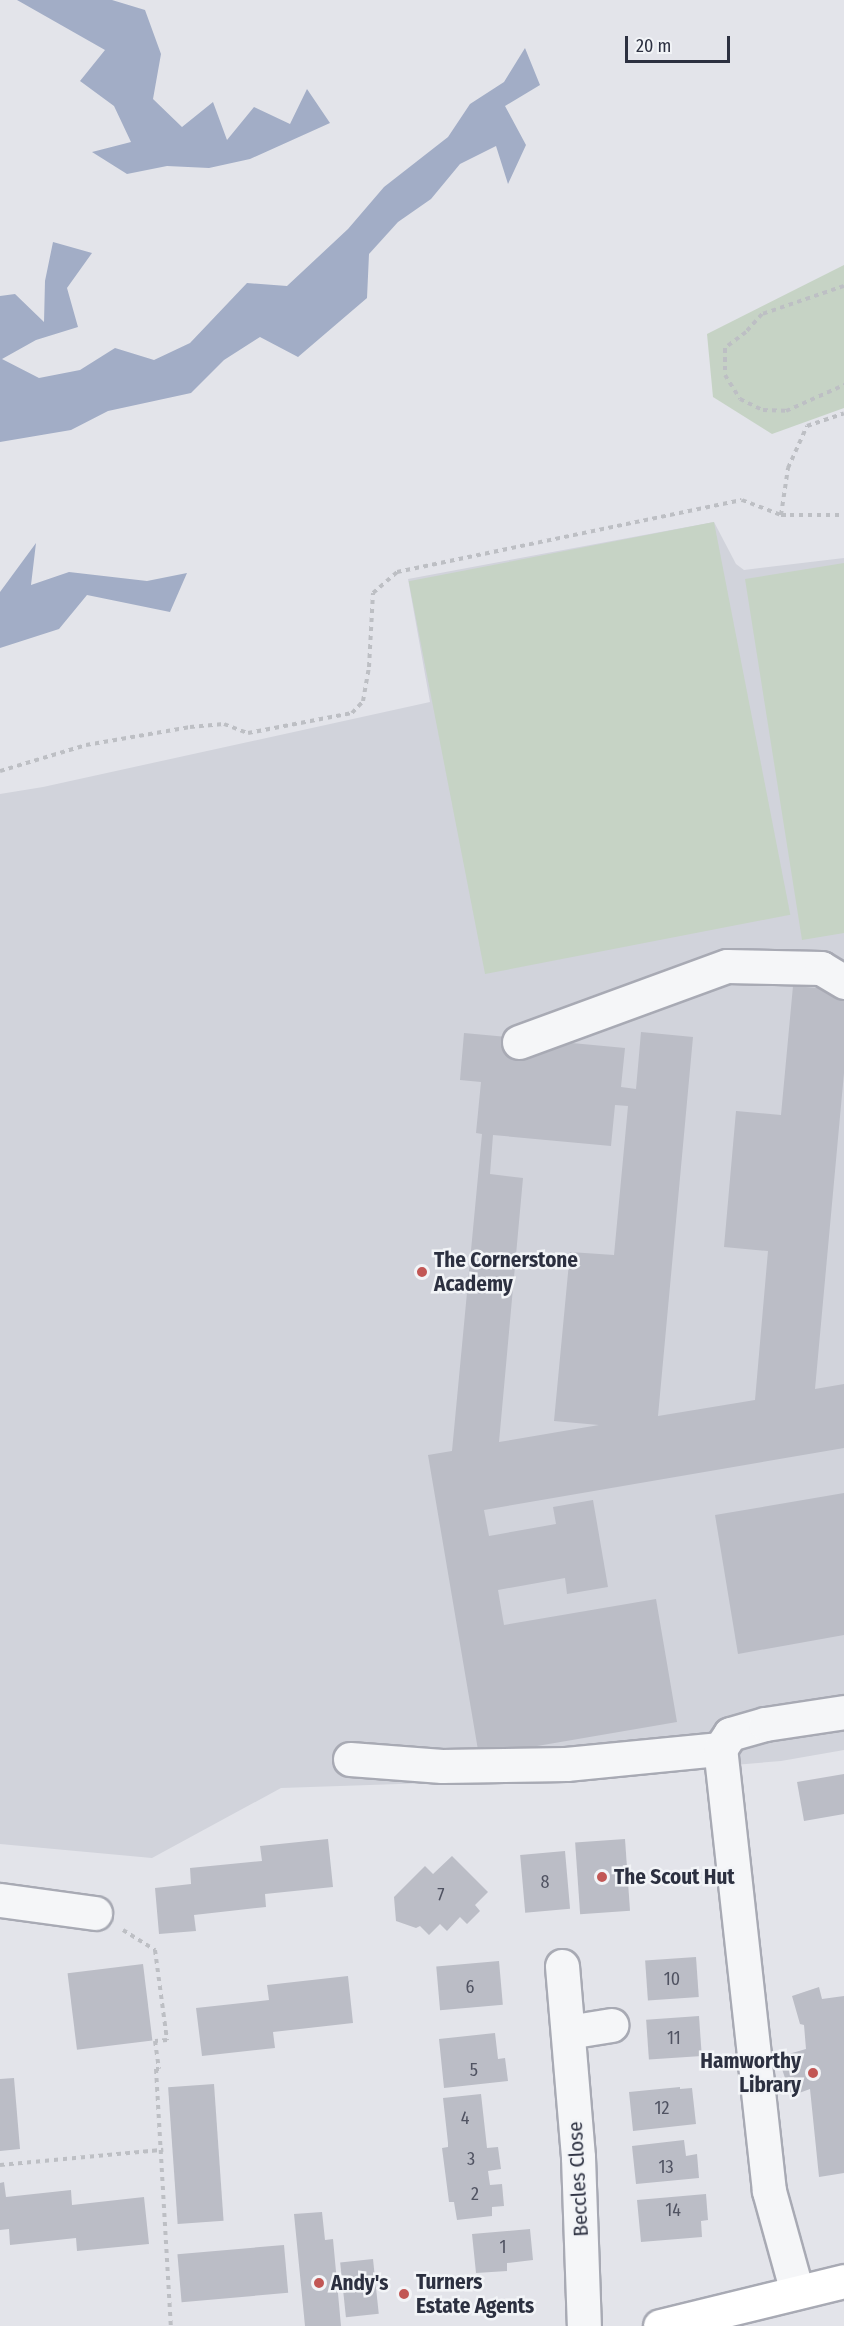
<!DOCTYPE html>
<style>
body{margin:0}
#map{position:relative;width:844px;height:2326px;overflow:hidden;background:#e3e4ea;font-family:"Fira Sans Condensed",sans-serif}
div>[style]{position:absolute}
.built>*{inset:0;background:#d1d3db}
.green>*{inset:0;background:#c6d3c5;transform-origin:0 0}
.water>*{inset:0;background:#a2adc6}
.building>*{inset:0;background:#bbbdc6;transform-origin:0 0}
.path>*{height:4px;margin-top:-2px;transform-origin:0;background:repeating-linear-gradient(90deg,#bdbfc4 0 4.5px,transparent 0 9px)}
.roads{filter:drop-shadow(2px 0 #a8aab4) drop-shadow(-2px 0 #a8aab4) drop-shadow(0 2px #a8aab4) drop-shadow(0 -2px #a8aab4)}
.minor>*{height:33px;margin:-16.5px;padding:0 16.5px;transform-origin:16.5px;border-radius:16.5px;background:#f5f6f8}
.major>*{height:33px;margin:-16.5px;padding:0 16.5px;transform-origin:16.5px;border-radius:16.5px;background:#fff}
.dots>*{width:16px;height:16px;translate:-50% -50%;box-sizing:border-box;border:3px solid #f2f4f7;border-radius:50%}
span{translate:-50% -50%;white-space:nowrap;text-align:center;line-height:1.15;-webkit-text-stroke:5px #f2f4f7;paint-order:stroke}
.number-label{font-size:18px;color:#505362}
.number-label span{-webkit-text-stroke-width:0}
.poi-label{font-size:21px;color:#2c3040;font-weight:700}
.left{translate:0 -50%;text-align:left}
.right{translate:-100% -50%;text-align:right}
.street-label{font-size:21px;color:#2c3040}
.scale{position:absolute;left:625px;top:36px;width:105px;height:27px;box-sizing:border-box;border:3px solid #2c3040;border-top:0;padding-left:8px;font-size:18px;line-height:21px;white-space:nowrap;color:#2c3040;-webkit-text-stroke:4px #f2f4f7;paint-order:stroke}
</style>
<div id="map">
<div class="built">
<i style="clip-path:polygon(714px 522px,736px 564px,744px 570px,844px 558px,844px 1750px,781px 1761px,578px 1778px,281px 1788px,152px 1858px,0 1844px,0 794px,43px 787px,430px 702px,408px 579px)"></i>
</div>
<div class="green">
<i style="clip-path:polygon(844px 265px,844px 408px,772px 434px,713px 397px,707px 334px)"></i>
<i style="left:714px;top:522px;width:400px;height:311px;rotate:79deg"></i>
<i style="clip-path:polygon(844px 563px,844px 933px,802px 940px,745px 579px)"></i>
</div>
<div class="water">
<i style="clip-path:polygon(17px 0,112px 0,145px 10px,161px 54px,153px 99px,182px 127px,213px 102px,227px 140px,254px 107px,290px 124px,307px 89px,330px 123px,250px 159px,209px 168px,167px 166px,127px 174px,92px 152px,131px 142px,114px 106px,80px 81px,105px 50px)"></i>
<i style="clip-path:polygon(525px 48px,540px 85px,505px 106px,526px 145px,508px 184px,496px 146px,460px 164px,431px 199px,398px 222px,369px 254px,367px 298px,298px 357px,260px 337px,224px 360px,191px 393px,108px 411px,71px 430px,0 442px,0 296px,15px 294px,44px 322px,45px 281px,53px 242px,92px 253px,67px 288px,78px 327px,36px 340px,2px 359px,39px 378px,80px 370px,115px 348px,154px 360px,190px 343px,247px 283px,287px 286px,348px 229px,384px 187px,448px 137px,470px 104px,504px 82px)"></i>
<i style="clip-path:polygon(36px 543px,31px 585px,69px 572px,147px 581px,187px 573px,170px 612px,87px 595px,59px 629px,0 648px,0 592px)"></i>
</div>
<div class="building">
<i style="clip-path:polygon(evenodd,793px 986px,844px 990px,844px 1073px,815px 1389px,844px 1384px,844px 1448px,484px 1510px,489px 1536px,556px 1524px,553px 1507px,593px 1500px,608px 1587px,567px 1594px,565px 1578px,498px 1590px,504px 1625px,656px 1599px,677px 1722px,479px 1756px,428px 1455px,452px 1451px,482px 1134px,476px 1133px,481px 1082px,460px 1080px,464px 1033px,625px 1048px,621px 1087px,636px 1089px,641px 1032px,693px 1037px,658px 1416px,755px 1400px,768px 1251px,724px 1247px,736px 1111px,781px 1115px,793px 986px,615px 1105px,628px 1106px,614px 1255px,570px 1252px,554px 1421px,599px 1425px,499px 1442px,523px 1178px,490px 1174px,493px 1135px,611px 1146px,615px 1105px)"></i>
<i style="clip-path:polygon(844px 1493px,844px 1635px,738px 1654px,715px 1515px)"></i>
<i style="clip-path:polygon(844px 1774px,844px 1814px,804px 1821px,797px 1782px)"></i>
<i style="clip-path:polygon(328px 1839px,333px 1887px,265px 1894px,266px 1907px,194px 1915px,196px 1931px,159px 1934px,155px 1888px,191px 1884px,190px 1868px,262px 1861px,260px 1846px)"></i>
<i style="left:625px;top:1839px;width:72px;height:50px;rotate:86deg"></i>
<i style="left:565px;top:1851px;width:58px;height:45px;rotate:85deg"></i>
<i style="clip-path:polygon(452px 1856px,488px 1892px,475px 1905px,480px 1911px,467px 1924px,460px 1917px,447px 1931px,440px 1924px,429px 1935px,420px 1926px,416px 1928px,396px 1921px,394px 1897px,425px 1866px,433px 1874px)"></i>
<i style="left:696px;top:1957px;width:40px;height:51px;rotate:86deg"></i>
<i style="left:499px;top:1961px;width:44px;height:63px;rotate:85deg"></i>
<i style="left:143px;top:1964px;width:77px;height:76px;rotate:83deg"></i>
<i style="clip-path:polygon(348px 1976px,353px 2023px,273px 2032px,275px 2048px,202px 2056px,196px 2008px,269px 2000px,267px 1985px)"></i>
<i style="clip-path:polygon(819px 1987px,822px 1999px,844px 1996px,844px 2173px,819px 2177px,810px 2089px,791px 2096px,778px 2057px,806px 2049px,804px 2025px,800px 2024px,792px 1996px)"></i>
<i style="left:699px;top:2016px;width:40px;height:53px;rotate:86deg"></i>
<i style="clip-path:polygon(495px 2033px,498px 2059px,505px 2058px,508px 2081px,444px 2088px,439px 2039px)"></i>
<i style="clip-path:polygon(14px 2078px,20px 2149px,0 2151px,0 2079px)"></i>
<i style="left:214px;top:2084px;width:137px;height:46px;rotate:86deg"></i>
<i style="clip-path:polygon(680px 2087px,680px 2089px,692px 2088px,696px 2124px,633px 2131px,629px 2092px)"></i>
<i style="clip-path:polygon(481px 2094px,487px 2148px,498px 2147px,501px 2169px,488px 2171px,490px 2185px,502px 2184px,504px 2206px,492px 2207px,492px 2216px,457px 2220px,454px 2202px,449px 2202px,442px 2148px,448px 2147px,448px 2143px,443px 2098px)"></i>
<i style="clip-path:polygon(684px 2140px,686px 2156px,697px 2154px,699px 2178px,636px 2184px,632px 2146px)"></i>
<i style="clip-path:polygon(4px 2182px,6px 2197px,71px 2190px,72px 2205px,144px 2197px,149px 2244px,77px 2251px,76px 2238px,10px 2245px,9px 2229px,0 2230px,0 2183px)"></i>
<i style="clip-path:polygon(706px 2194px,708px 2220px,701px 2221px,702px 2237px,641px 2242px,637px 2200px)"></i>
<i style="clip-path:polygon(322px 2212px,325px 2240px,333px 2239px,341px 2326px,305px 2326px,294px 2214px)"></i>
<i style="clip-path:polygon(530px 2229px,533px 2260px,507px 2263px,507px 2271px,476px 2273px,472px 2234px)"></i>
<i style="left:284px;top:2245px;width:48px;height:107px;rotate:85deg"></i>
<i style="left:373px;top:2259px;width:55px;height:33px;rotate:84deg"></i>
</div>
<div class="path">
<i style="left:844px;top:286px;width:87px;rotate:161.1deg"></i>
<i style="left:762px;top:314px;width:24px;rotate:132deg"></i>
<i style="left:746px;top:332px;width:26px;rotate:143deg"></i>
<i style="left:725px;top:348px;width:27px;rotate:90deg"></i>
<i style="left:725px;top:375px;width:28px;rotate:58deg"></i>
<i style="left:740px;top:399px;width:25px;rotate:26deg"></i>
<i style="left:763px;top:410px;width:23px;rotate:2deg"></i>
<i style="left:786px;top:411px;width:64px;rotate:-24.1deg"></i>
<i style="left:781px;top:515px;width:48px;rotate:-81.5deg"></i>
<i style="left:788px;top:468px;width:46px;rotate:-65.7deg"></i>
<i style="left:807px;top:426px;width:39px;rotate:-19deg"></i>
<i style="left:0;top:771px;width:90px;rotate:-16.8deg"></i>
<i style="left:86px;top:745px;width:106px;rotate:-9.8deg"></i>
<i style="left:190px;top:727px;width:34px;rotate:-5deg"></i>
<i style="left:224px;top:724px;width:26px;rotate:21deg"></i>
<i style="left:248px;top:733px;width:106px;rotate:-10.9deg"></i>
<i style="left:352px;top:713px;width:16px;rotate:-47deg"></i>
<i style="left:363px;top:701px;width:35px;rotate:-80deg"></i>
<i style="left:369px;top:667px;width:74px;rotate:-86.9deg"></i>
<i style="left:373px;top:593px;width:32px;rotate:-41deg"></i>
<i style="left:397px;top:572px;width:352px;rotate:-11.8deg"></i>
<i style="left:742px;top:500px;width:42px;rotate:21deg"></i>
<i style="left:781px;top:515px;width:63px"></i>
<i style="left:123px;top:1930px;width:38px;rotate:32deg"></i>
<i style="left:155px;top:1950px;width:91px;rotate:82.4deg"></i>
<i style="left:167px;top:2040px;width:12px;rotate:175deg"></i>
<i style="left:155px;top:2041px;width:28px;rotate:82deg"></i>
<i style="left:159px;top:2069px;width:3px;rotate:180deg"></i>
<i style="left:156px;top:2069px;width:257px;rotate:86.7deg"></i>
<i style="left:0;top:2165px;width:164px;rotate:-5.3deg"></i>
</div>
<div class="roads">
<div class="minor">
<i style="left:519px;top:1042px;width:221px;rotate:-20.1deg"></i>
<i style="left:727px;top:966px;width:94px;rotate:1.2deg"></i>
<i style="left:821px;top:968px;width:27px;rotate:31deg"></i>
<i style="left:350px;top:1759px;width:92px;rotate:4.4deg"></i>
<i style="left:442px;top:1766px;width:124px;rotate:-0.9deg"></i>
<i style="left:566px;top:1764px;width:155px;rotate:-5.6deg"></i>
<i style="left:0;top:1900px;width:96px;rotate:7.8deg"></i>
<i style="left:562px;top:1966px;width:192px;rotate:85.2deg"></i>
<i style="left:578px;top:2157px;width:169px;rotate:88deg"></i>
<i style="left:568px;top:2032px;width:44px;rotate:-9.2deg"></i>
<i style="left:797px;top:2292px;width:105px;rotate:-105.5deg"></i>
<i style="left:769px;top:2191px;width:445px;rotate:-96.3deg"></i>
<i style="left:720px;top:1749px;width:18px;rotate:-56deg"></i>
<i style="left:730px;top:1734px;width:36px;rotate:-16deg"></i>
<i style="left:765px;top:1724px;width:80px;rotate:-8.6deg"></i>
</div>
<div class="major">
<i style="left:660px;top:2326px;width:189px;rotate:-13.7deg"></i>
</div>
</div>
<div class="dots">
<i style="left:422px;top:1272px;background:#c25755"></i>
<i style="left:602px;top:1877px;background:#c25755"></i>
<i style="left:813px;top:2073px;background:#c25755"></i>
<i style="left:319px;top:2283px;background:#c25755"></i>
<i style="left:404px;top:2294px;background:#c25755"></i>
</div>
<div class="number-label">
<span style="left:545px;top:1882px">8</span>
<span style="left:441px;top:1895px">7</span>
<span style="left:672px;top:1979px">10</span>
<span style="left:470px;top:1987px">6</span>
<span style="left:674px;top:2038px">11</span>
<span style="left:474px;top:2070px">5</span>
<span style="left:662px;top:2108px">12</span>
<span style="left:465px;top:2118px">4</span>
<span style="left:471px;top:2159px">3</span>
<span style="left:666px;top:2167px">13</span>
<span style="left:475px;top:2194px">2</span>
<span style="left:673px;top:2210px">14</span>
<span style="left:503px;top:2247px">1</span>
</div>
<div class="poi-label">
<span class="left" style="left:434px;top:1272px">The Cornerstone<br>Academy</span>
<span class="left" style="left:614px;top:1877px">The Scout Hut</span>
<span class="right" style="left:801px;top:2073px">Hamworthy<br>Library</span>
<span class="left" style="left:416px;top:2294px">Turners<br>Estate Agents</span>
<span class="left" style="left:331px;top:2283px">Andy's</span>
</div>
<div class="street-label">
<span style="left:578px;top:2179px;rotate:-93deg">Beccles Close</span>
</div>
<div class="scale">20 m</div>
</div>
